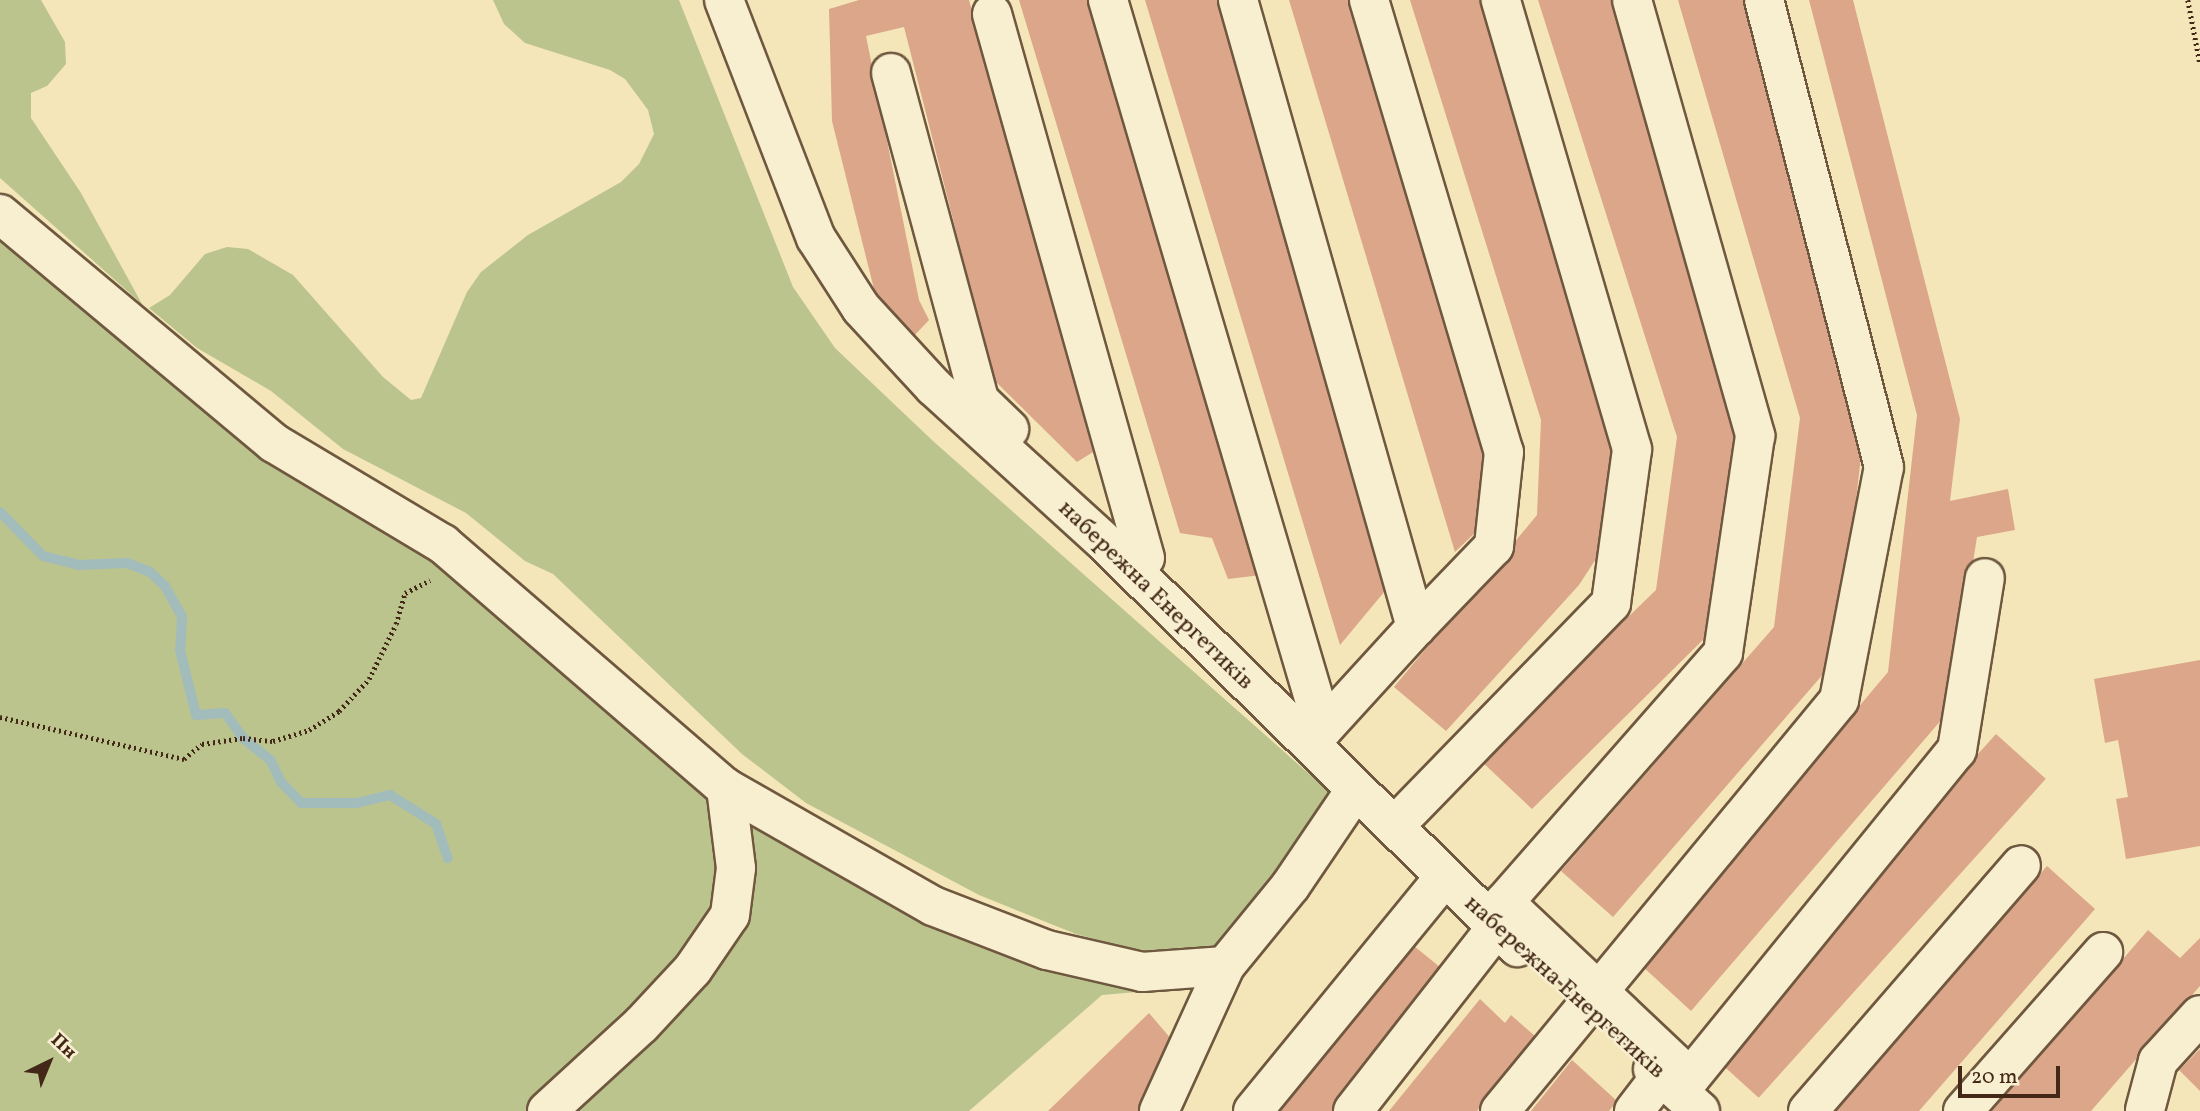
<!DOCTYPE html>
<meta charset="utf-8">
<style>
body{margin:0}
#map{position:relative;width:2200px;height:1111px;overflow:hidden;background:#f4e6b8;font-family:Vollkorn,serif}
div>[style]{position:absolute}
.green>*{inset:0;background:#bcc48e}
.stream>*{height:10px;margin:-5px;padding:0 5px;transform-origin:5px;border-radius:5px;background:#a2bcbb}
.building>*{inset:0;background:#dba689;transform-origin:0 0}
.path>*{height:4.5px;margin-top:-2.25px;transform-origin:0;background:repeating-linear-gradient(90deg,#432817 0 2px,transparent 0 5.5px)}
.roads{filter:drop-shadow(2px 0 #6f583f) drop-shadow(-2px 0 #6f583f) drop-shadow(0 2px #6f583f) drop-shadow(0 -2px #6f583f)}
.minor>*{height:38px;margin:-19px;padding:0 19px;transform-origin:19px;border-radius:19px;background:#f8efd1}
span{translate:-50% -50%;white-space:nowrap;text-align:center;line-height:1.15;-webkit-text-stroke:5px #f8efd1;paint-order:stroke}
.street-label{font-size:24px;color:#432817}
.north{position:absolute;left:14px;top:1027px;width:70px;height:70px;-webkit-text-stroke:5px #f8efd1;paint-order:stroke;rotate:43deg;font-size:19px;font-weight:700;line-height:28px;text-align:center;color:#432817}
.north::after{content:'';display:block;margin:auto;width:24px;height:32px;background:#432817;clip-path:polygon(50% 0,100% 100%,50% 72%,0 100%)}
.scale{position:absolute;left:1958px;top:1066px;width:102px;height:32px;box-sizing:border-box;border:4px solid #432817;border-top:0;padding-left:9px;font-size:21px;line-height:24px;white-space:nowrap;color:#432817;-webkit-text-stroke:5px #f8efd1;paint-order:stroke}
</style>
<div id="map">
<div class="green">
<i style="clip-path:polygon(0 0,41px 0,65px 42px,66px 64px,47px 86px,31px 93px,31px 118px,81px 193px,142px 304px,0 178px)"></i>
<i style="clip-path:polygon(493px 0,679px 0,793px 287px,835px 348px,933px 441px,1334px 796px,1221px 946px,1198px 953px,1129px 949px,1076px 934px,979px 895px,806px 803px,742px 754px,553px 574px,525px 561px,466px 513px,343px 449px,271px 391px,197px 348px,149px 308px,170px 295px,205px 254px,227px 247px,248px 249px,293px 275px,383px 377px,411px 400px,421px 398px,467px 292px,481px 272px,528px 235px,621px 182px,639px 164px,654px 134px,648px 110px,625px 79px,610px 70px,525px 43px,504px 24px)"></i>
<i style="clip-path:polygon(0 239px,838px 850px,1176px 981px,1149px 991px,1102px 995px,969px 1111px,0 1111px)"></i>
</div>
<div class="stream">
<i style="left:0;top:512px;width:62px;rotate:45.7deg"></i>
<i style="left:43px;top:556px;width:36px;rotate:14deg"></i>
<i style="left:78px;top:565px;width:49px;rotate:-2.3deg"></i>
<i style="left:127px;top:563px;width:25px;rotate:21deg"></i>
<i style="left:150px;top:572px;width:21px;rotate:43deg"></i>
<i style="left:165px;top:586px;width:35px;rotate:61deg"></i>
<i style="left:182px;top:617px;width:33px;rotate:93deg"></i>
<i style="left:180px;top:650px;width:67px;rotate:76.2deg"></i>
<i style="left:196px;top:715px;width:29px;rotate:-4deg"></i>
<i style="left:225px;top:713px;width:31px;rotate:54deg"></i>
<i style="left:243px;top:738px;width:36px;rotate:39deg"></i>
<i style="left:271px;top:761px;width:23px;rotate:65deg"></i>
<i style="left:281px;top:782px;width:29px;rotate:46deg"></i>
<i style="left:301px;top:803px;width:56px"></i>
<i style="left:357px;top:803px;width:34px;rotate:-14deg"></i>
<i style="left:390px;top:795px;width:54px;rotate:32.2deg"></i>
<i style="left:436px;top:824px;width:36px;rotate:71deg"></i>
</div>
<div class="building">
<i style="clip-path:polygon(859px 0,969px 0,1093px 452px,1077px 462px,994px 380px,904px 27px,866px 36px,919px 300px,929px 320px,913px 337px,876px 297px,832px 121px,829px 9px)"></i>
<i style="clip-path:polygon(1019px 0,1087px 0,1261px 575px,1228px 579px,1212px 538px,1180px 533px)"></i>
<i style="clip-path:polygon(1145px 0,1218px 0,1390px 585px,1340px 645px)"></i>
<i style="clip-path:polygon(1289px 0,1354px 0,1485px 431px,1479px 529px,1455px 552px)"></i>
<i style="clip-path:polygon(1410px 0,1485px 0,1616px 417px,1605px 545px,1579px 585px,1446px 731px,1394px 687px,1537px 515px,1541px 420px)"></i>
<i style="clip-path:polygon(1538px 0,1618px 0,1744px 423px,1720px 623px,1532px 809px,1480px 760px,1656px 590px,1677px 437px)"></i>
<i style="clip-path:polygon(1678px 0,1750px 0,1867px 404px,1838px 657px,1613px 917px,1561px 871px,1774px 627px,1800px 418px)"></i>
<i style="clip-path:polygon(1809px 0,1853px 0,1960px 419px,1950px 501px,2008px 489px,2015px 530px,1977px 537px,1949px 711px,1691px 1011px,1641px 965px,1888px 672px,1917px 415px)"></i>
<i style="clip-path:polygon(2200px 660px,2200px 846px,2126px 859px,2116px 799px,2128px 797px,2118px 740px,2105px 743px,2094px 679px)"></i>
<i style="left:1996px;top:734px;width:67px;height:429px;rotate:42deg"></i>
<i style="clip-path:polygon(2047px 866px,2095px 909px,1919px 1111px,1833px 1111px)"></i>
<i style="clip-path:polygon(2148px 930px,2180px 958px,2200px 938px,2200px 986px,2091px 1111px,1992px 1111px)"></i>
<i style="clip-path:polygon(1414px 946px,1446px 972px,1332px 1111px,1280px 1111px)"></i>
<i style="clip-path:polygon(1480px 999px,1505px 1023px,1511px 1015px,1535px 1036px,1477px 1111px,1389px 1111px)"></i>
<i style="clip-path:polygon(1149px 1013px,1178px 1047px,1148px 1111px,1048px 1111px)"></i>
<i style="clip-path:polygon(2200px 1049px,2200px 1091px,2179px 1070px)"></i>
<i style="clip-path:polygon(1572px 1060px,1617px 1101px,1609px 1111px,1531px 1111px)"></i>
</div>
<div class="path">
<i style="left:2188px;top:0;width:64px;rotate:79.2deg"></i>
<i style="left:0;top:717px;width:189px;rotate:12.9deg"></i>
<i style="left:184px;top:759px;width:23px;rotate:-40deg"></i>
<i style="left:202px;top:744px;width:41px;rotate:-8.3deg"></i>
<i style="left:243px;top:738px;width:30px;rotate:6deg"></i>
<i style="left:273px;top:741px;width:38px;rotate:-17deg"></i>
<i style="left:309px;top:730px;width:36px;rotate:-32deg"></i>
<i style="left:339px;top:711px;width:44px;rotate:-46.8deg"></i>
<i style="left:369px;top:679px;width:61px;rotate:-63.9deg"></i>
<i style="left:396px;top:624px;width:32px;rotate:-74deg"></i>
<i style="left:405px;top:593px;width:28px;rotate:-27deg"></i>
</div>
<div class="roads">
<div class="minor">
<i style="left:724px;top:0;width:255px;rotate:68.9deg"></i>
<i style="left:816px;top:238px;width:83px;rotate:57.3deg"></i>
<i style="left:861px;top:308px;width:108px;rotate:47.3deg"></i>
<i style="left:934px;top:387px;width:226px;rotate:42.3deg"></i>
<i style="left:1101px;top:539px;width:583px;rotate:44.44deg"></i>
<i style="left:1108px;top:0;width:760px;rotate:73.57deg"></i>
<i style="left:1238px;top:0;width:652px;rotate:74.15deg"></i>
<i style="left:1416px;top:627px;width:138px;rotate:132.4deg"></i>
<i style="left:1369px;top:0;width:472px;rotate:73.4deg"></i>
<i style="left:1504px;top:452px;width:95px;rotate:96.1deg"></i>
<i style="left:1494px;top:546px;width:112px;rotate:133.9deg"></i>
<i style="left:1632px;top:0;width:453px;rotate:74.2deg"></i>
<i style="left:1755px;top:436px;width:219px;rotate:98.4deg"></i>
<i style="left:1723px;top:653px;width:332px;rotate:131.3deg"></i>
<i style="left:1504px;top:902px;width:256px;rotate:43.4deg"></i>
<i style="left:1690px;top:1078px;width:423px;rotate:-50.9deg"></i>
<i style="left:1957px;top:750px;width:174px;rotate:-80.8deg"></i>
<i style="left:992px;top:14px;width:565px;rotate:74.29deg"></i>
<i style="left:891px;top:73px;width:339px;rotate:74.9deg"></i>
<i style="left:979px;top:400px;width:42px;rotate:44deg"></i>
<i style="left:0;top:214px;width:357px;rotate:39.9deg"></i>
<i style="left:274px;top:443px;width:197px;rotate:30.9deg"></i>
<i style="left:443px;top:544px;width:374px;rotate:40.8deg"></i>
<i style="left:726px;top:788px;width:238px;rotate:29.7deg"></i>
<i style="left:933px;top:906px;width:122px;rotate:21.1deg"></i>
<i style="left:1047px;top:950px;width:98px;rotate:13deg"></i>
<i style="left:1142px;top:972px;width:83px;rotate:-4.1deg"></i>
<i style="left:1225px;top:966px;width:104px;rotate:-50.8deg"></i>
<i style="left:1291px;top:885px;width:112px;rotate:-55.9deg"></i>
<i style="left:1409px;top:811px;width:290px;rotate:-45.8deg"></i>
<i style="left:1611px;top:603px;width:155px;rotate:-82.2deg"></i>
<i style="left:1632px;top:449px;width:468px;rotate:-106.3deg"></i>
<i style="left:1653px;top:1069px;width:63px;rotate:41.8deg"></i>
<i style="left:2145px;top:1110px;width:51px;rotate:-75.1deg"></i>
<i style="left:2158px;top:1061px;width:62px;rotate:-47.6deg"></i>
<i style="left:547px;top:1111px;width:127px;rotate:-42.5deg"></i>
<i style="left:641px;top:1025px;width:76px;rotate:-47.1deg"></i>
<i style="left:693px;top:969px;width:65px;rotate:-55.6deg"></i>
<i style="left:730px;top:915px;width:47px;rotate:-82.7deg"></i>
<i style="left:736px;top:868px;width:81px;rotate:-97.1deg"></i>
<i style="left:1159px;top:1111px;width:159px;rotate:-65.5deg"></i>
<i style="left:1253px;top:1111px;width:300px;rotate:-50.7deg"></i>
<i style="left:1353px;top:1111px;width:232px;rotate:-52deg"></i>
<i style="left:1500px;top:1111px;width:533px;rotate:-50.48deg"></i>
<i style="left:1839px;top:700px;width:237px;rotate:-79.1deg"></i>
<i style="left:1884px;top:467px;width:482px;rotate:-104.4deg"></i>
<i style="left:1634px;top:1111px;width:44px;rotate:-52.4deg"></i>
<i style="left:1808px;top:1111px;width:325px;rotate:-49.1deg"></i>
<i style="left:1963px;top:1111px;width:212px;rotate:-48.6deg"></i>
</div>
</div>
<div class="street-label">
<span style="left:1155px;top:596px;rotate:44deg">набережна Енергетиків</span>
<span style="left:1564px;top:988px;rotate:42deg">набережна Енергетиків</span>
</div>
<div class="north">Пн</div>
<div class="scale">20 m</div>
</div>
